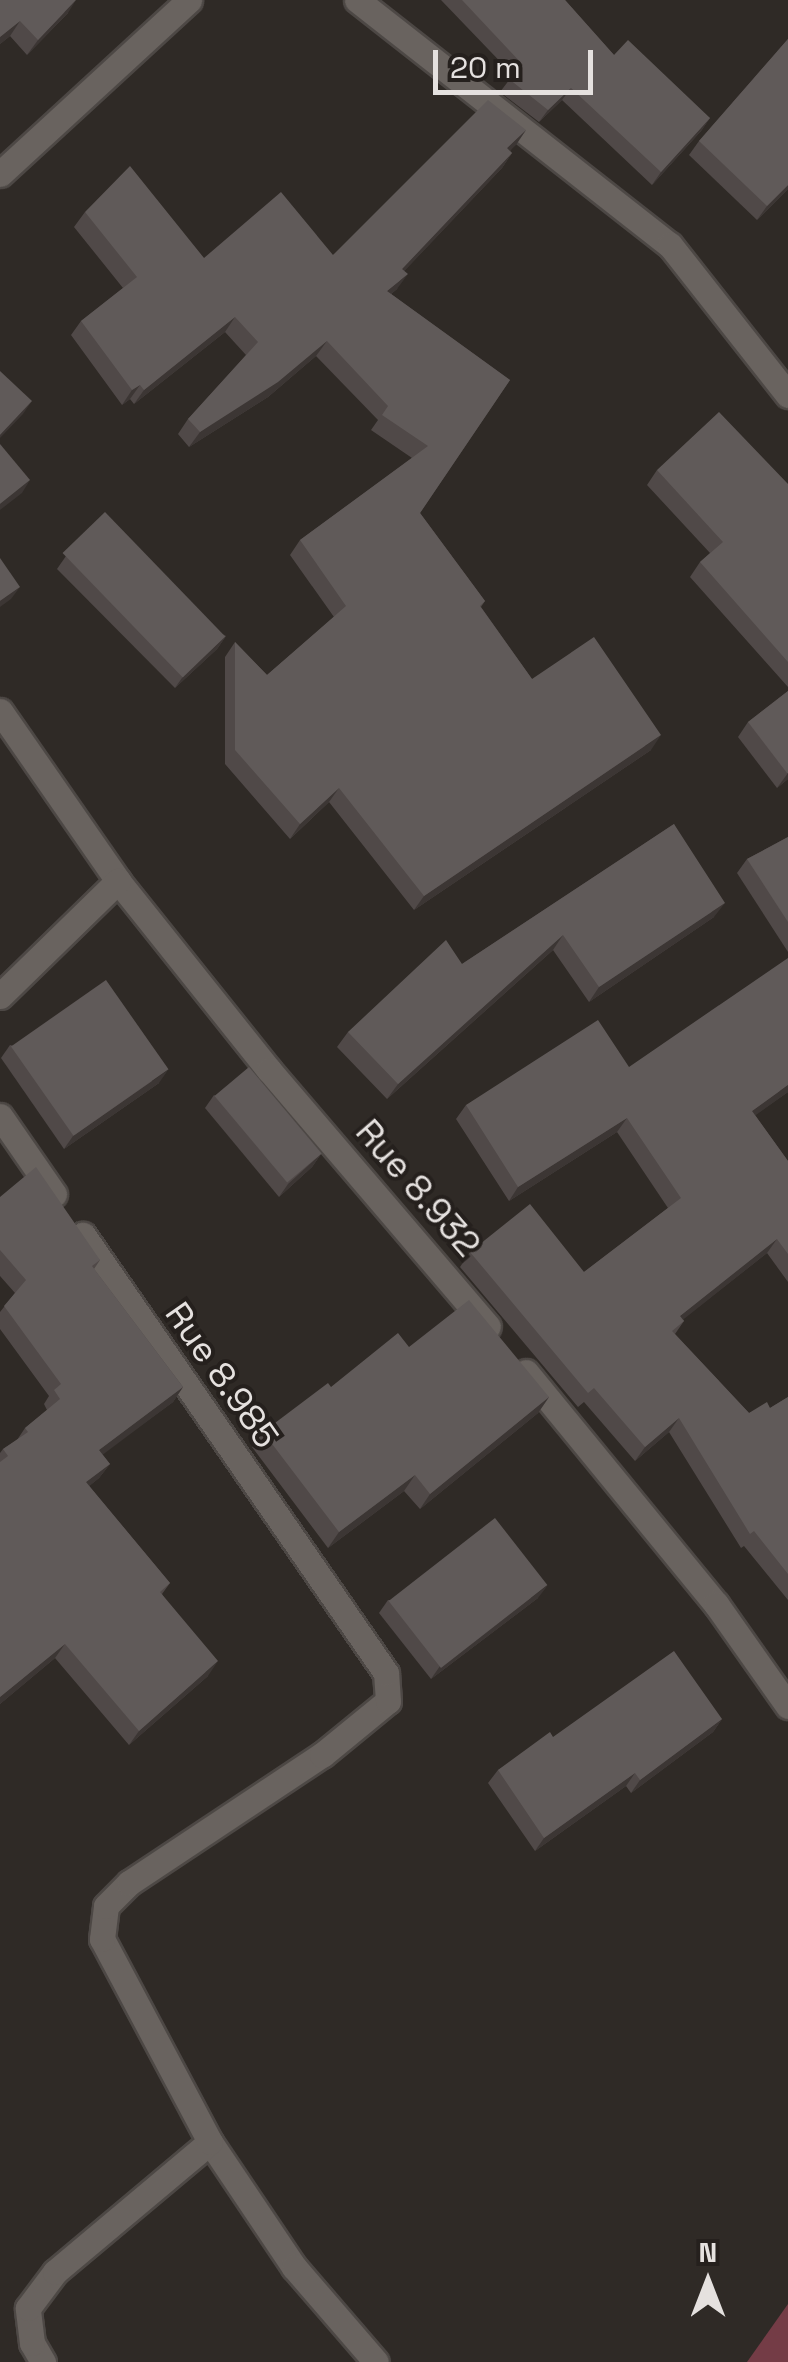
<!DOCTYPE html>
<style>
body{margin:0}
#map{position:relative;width:788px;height:2362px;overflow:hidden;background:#2f2a26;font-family:"Space Grotesk",sans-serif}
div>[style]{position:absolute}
.green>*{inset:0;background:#743c46}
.roads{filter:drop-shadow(2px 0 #4d4845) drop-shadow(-2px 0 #4d4845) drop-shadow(0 2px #4d4845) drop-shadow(0 -2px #4d4845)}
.minor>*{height:25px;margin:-12.5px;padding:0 12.5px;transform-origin:12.5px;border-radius:12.5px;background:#69635f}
.wall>*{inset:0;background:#504948}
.shaded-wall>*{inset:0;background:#3c3634}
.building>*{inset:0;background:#605a59;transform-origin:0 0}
span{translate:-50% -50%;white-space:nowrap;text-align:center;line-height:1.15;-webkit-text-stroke:8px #25201d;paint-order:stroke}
.street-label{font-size:35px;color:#e5e1df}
.north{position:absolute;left:658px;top:2232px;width:100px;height:100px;-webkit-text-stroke:8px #25201d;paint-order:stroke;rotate:0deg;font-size:28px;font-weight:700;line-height:40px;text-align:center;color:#e5e1df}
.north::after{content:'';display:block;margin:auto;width:35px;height:45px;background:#e5e1df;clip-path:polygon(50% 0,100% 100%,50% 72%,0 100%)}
.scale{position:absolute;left:433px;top:50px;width:160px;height:45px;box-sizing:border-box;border:5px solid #e5e1df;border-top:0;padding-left:12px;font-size:30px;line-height:35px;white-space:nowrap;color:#e5e1df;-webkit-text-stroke:8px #25201d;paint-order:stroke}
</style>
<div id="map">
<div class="green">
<i style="clip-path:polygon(788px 2304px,788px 2362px,747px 2362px)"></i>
</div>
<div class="roads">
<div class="minor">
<i style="left:357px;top:0;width:397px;rotate:38.1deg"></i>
<i style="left:670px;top:245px;width:191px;rotate:51.8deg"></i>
<i style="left:0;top:174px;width:257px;rotate:-42.6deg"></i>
<i style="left:0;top:711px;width:207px;rotate:55.2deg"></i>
<i style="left:118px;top:881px;width:242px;rotate:51.4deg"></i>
<i style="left:269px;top:1070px;width:337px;rotate:49.5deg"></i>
<i style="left:0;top:996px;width:165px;rotate:-44.3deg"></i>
<i style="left:0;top:1116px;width:95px;rotate:55.3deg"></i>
<i style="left:526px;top:1372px;width:300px;rotate:50.7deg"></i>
<i style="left:716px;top:1604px;width:125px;rotate:54.8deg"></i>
<i style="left:210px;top:2142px;width:151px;rotate:56.1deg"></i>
<i style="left:294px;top:2267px;width:125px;rotate:49.2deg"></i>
<i style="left:43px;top:2362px;width:22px;rotate:-120deg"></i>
<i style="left:32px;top:2343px;width:35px;rotate:-97deg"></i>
<i style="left:28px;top:2308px;width:45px;rotate:-53.1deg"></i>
<i style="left:55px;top:2272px;width:202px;rotate:-40deg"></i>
<i style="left:210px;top:2142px;width:230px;rotate:-118deg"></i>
<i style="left:102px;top:1939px;width:33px;rotate:-83deg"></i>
<i style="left:106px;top:1906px;width:33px;rotate:-45deg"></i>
<i style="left:129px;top:1883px;width:232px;rotate:-33.6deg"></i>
<i style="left:322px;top:1755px;width:85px;rotate:-39.3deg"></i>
<i style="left:388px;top:1701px;width:28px;rotate:-94deg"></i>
<i style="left:386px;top:1673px;width:533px;rotate:-124.67deg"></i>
</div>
</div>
<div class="wall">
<i style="clip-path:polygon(0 0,68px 13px,27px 55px,10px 36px,0 44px)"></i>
<i style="clip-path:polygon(441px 0,565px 0,614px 55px,710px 118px,701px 131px,652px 185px,562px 100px,539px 122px,500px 92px,513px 75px)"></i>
<i style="clip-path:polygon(788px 39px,788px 189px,757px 220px,689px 155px,699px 141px)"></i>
<i style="clip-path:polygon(526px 130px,510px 151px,512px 153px,502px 168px,404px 271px,397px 289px,391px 294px,510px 380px,420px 513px,485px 601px,481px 607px,532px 679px,651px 750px,414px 910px,329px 802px,290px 839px,225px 764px,225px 657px,235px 642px,267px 675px,334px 617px,290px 555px,300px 540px,412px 458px,371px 430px,378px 420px,316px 356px,268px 397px,189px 447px,178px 434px,188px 419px,246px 355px,225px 332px,134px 404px,130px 399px,122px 405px,71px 335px,81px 321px,123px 288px,74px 227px,85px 212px,204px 258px,333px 255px)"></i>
<i style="clip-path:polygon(657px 470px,788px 484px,788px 687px,690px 577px,700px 562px,710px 553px,647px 485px)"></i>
<i style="clip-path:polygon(66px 556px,226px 636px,217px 649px,175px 688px,57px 569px)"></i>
<i style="clip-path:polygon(788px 691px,788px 779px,777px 788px,738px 737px,748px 722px)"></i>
<i style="clip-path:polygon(674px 824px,714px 917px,589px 1002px,553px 950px,387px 1099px,337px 1047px,348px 1032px,462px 964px)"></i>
<i style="clip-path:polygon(788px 837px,788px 952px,737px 873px,747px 859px)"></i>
<i style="clip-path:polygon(10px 1045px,159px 1083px,64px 1149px,1px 1058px)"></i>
<i style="clip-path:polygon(629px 1067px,788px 1092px,755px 1115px,788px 1161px,788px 1282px,767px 1253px,683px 1319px,684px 1321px,675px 1334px,749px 1413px,770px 1408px,788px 1397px,788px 1600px,744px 1546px,741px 1548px,669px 1432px,635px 1461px,584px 1402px,578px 1407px,460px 1267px,470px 1252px,584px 1272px,668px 1208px,617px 1132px,509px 1201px,456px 1119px,466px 1105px)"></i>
<i style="clip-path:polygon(214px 1095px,321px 1154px,312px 1167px,279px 1197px,205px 1108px)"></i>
<i style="clip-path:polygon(0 1197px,100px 1260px,94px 1269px,183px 1387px,173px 1402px,102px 1454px,110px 1464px,99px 1478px,89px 1486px,170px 1583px,162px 1594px,208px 1676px,129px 1745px,55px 1658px,0 1704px,0 1453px,3px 1449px,17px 1440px,25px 1428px,47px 1410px,44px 1404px,49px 1396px,0 1329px,0 1312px,15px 1293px,0 1276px)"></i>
<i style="clip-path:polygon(409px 1347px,549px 1397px,538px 1413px,420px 1509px,404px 1491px,328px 1548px,252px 1447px,263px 1432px)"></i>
<i style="clip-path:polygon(538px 1598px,431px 1679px,379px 1613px,388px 1600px)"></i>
<i style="clip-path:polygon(722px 1719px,713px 1732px,631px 1793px,626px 1786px,535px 1851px,488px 1783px,498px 1770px,553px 1737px)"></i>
</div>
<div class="shaded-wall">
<i style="clip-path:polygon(76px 0,68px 13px,27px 55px,38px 40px)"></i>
<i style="clip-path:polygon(20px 21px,10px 36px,0 44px,0 37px)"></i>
<i style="clip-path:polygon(571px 88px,562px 100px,539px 122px,548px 110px)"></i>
<i style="clip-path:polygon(710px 118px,701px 131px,652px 185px,661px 172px)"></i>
<i style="clip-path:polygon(526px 130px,516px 145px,497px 163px,507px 148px)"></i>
<i style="clip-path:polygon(512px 153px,502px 168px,392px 284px,402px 269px)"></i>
<i style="clip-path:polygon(788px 185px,788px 189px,757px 220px,767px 206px)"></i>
<i style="clip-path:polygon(408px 274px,397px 289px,376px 306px,387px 291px)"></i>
<i style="clip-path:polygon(235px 317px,225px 332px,134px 404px,144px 390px)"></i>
<i style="clip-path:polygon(327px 341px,316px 356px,268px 397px,189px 447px,200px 432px)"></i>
<i style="clip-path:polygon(140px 385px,130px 399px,122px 405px,132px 390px)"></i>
<i style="clip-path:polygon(32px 401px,23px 414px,0 438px,0 435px)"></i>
<i style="clip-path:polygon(30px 480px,22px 493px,0 510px,0 504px)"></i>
<i style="clip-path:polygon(20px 587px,11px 599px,0 607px,0 601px)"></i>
<i style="clip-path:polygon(226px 636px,217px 649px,175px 688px,184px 675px)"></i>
<i style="clip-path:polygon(661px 735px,651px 750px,414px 910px,424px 896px)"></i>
<i style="clip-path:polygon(788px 773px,788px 779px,777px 788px)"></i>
<i style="clip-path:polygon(339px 788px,329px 802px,290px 839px,300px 824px)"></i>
<i style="clip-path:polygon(725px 903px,714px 917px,589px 1002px,599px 987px)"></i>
<i style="clip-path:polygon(563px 935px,553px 950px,387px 1099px,398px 1084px)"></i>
<i style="clip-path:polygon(168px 1070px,159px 1083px,64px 1149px,73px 1136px)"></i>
<i style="clip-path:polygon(788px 1085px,788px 1092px,742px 1125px,752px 1111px)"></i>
<i style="clip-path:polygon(627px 1118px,617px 1132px,509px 1201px,518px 1187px)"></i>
<i style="clip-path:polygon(321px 1154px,312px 1167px,279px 1197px,288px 1184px)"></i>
<i style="clip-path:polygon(777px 1239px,767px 1253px,670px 1330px,680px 1316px)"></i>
<i style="clip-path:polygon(183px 1387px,173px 1402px,89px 1465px,99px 1450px)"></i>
<i style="clip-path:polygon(549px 1397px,538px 1413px,420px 1509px,430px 1494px)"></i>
<i style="clip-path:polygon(679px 1418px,669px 1432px,635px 1461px,645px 1447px)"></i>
<i style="clip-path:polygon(110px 1464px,99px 1478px,76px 1497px,86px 1482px)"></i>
<i style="clip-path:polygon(415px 1475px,404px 1491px,328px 1548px,339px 1532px)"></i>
<i style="clip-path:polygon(548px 1585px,538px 1598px,431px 1679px,440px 1666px)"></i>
<i style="clip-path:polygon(65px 1644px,55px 1658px,0 1704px,0 1697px)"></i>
<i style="clip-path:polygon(218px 1661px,208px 1676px,129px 1745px,139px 1731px)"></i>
<i style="clip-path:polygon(722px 1719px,713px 1732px,631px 1793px,640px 1780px)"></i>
<i style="clip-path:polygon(635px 1773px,626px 1786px,535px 1851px,544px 1838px)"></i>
</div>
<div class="building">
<i style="clip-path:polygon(0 0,76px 0,38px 40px,20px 21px,0 37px)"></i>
<i style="clip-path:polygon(462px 0,565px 0,614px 55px,628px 40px,710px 118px,661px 172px,571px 88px,548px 110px,509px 79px,523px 65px)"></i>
<i style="clip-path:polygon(788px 39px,788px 185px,767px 206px,699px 141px)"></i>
<i style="clip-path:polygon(488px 100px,526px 130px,507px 148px,512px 153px,402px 269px,408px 274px,387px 291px,510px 380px,420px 513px,485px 601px,480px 606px,532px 679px,594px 637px,661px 735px,424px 896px,339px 788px,300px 824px,235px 750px,235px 642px,267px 675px,346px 606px,300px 540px,428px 446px,382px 415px,388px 406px,327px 341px,278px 382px,200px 432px,188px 419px,258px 342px,235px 317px,144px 390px,140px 385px,132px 390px,81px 321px,137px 277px,85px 212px,130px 166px,204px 258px,281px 192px,333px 255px)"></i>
<i style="clip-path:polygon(0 371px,32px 401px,0 435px)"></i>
<i style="clip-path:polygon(719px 412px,788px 484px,788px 662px,700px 562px,723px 542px,657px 470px)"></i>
<i style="clip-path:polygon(0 444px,30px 480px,0 504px)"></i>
<i style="left:105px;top:512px;width:173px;height:59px;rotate:46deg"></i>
<i style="clip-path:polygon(0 558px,20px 587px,0 601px)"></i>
<i style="clip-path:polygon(788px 691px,788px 773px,787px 773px,748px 722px)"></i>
<i style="clip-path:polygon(674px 824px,725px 903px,599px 987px,563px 935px,398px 1084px,348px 1032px,446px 940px,462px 964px)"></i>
<i style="clip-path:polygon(788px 837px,788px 922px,747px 859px)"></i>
<i style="clip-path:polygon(788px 958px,788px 1085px,752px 1111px,788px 1161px,788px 1254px,777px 1239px,680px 1316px,684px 1321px,672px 1331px,749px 1413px,767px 1402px,770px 1408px,788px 1397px,788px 1574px,754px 1531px,750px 1534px,679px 1418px,645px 1447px,594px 1388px,588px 1393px,470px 1252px,530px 1204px,584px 1272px,681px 1198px,627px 1118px,518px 1187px,466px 1105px,598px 1020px,629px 1067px)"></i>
<i style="left:106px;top:980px;width:109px;height:116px;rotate:55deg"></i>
<i style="left:249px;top:1067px;width:113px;height:45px;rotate:50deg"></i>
<i style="clip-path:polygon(36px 1167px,100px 1260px,92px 1266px,183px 1387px,99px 1450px,110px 1464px,86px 1482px,170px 1583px,160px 1592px,218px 1661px,139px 1731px,65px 1644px,0 1697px,0 1462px,8px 1456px,3px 1449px,28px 1432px,25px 1428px,60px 1399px,54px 1390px,61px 1384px,4px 1306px,26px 1280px,0 1250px,0 1197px)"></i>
<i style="clip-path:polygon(469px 1300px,549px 1397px,430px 1494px,415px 1475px,339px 1532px,263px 1432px,328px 1383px,331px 1387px,398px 1333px,409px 1347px)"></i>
<i style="left:495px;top:1518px;width:85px;height:135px;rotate:52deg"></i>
<i style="clip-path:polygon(674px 1651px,722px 1719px,640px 1780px,635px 1773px,544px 1838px,498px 1770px,550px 1732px,553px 1737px)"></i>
</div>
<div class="street-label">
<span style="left:418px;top:1188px;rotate:49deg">Rue 8.932</span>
<span style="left:222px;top:1375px;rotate:55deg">Rue 8.985</span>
</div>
<div class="north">N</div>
<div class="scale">20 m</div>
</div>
